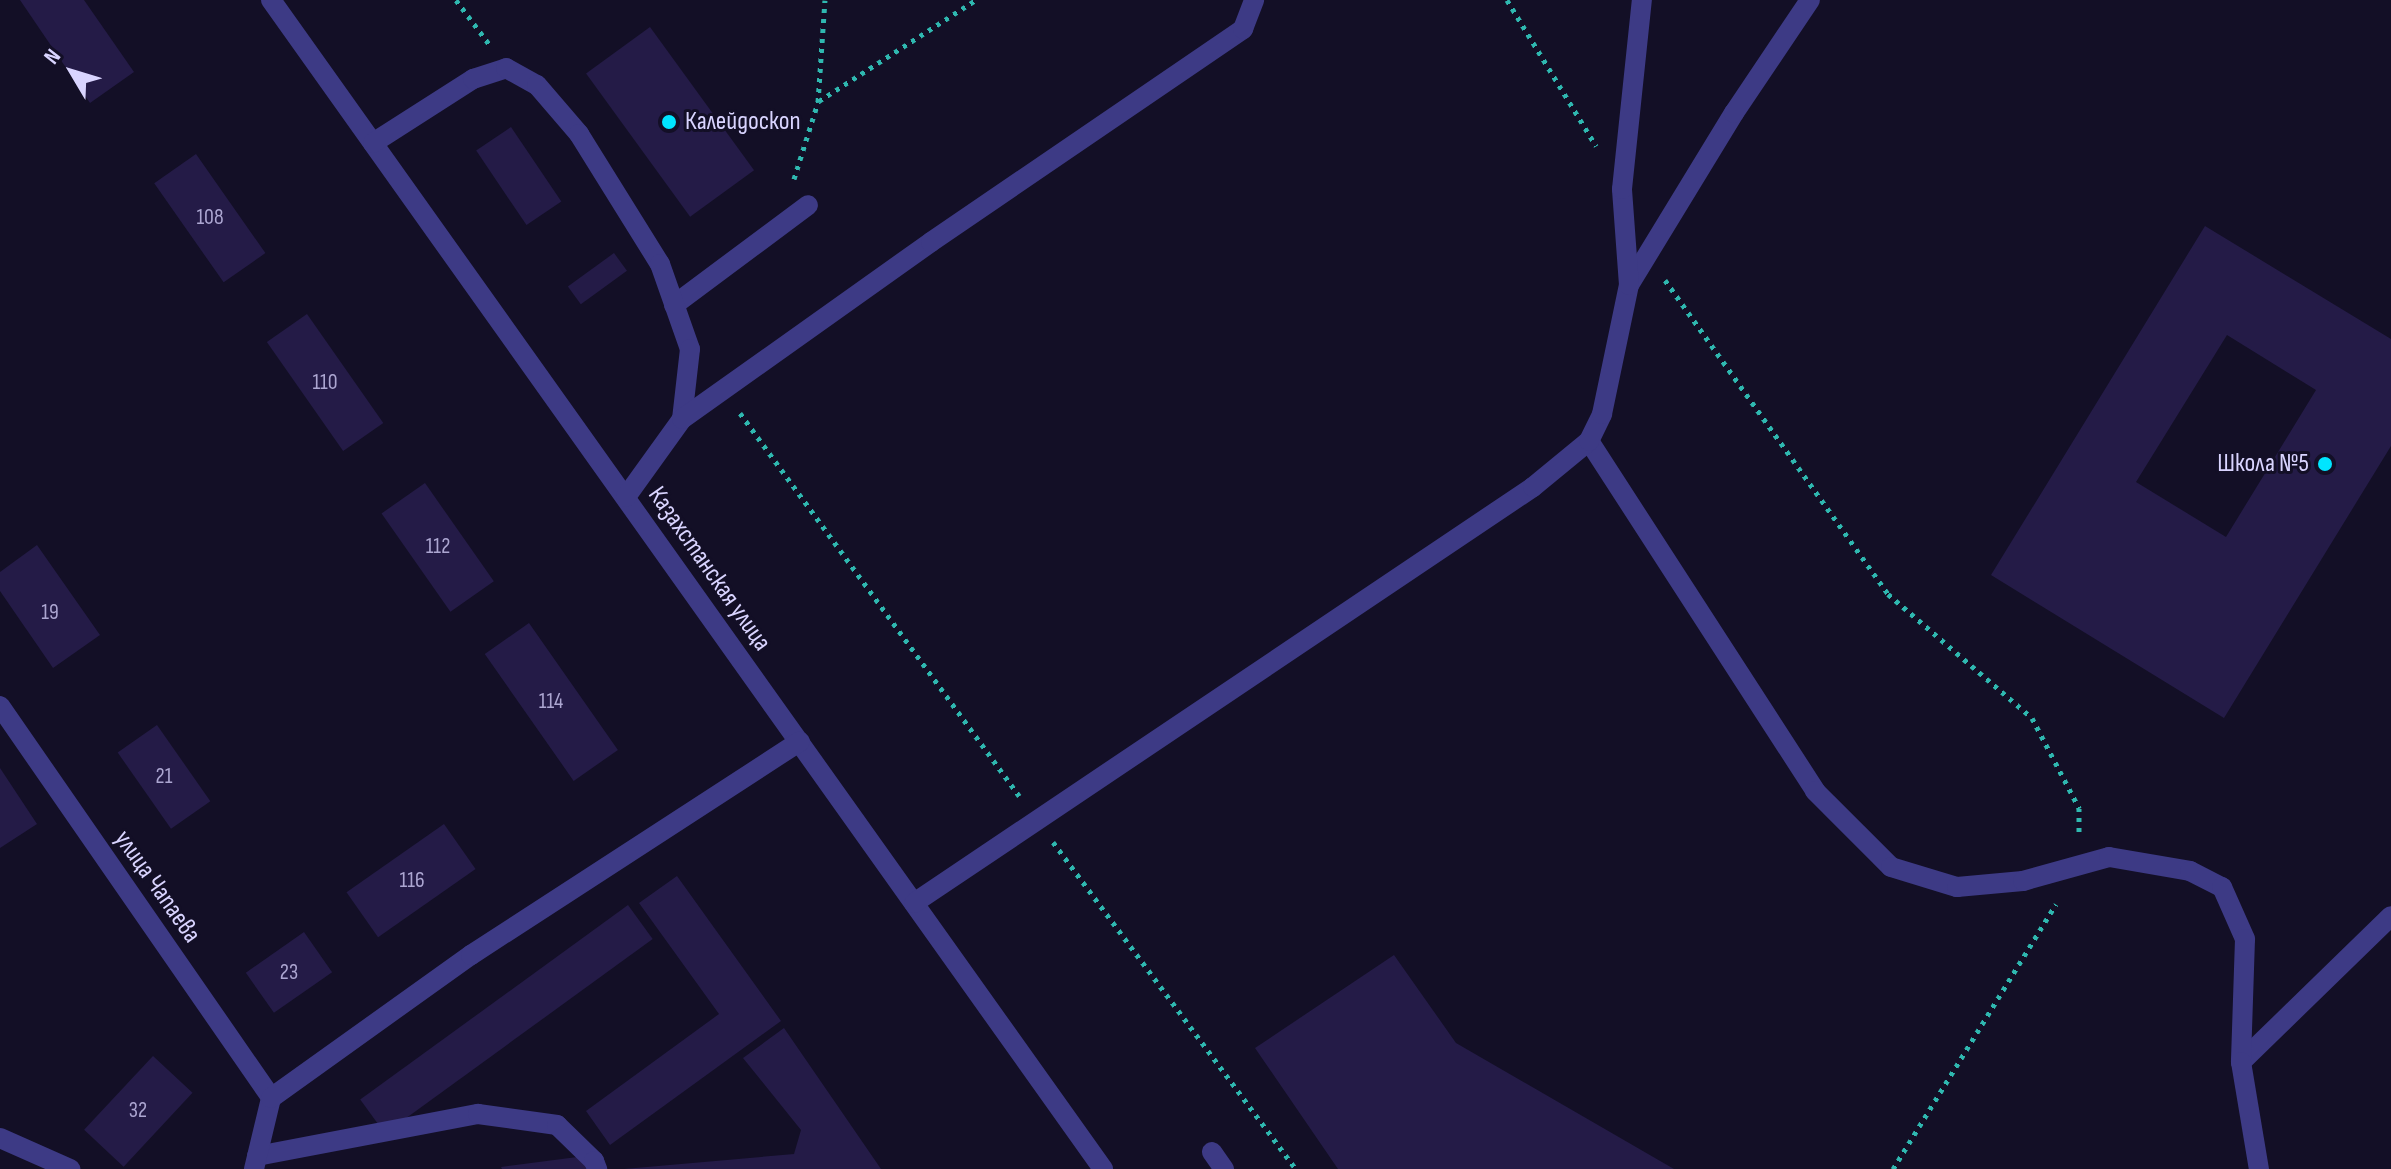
<!DOCTYPE html>
<meta charset="utf-8">
<style>
body{margin:0}
#map{position:relative;width:2391px;height:1169px;overflow:hidden;background:#130f26;font-family:"Sofia Sans Condensed",sans-serif}
div>[style]{position:absolute}
.building>*{inset:0;background:#241b47;transform-origin:0 0}
.path>*{height:5px;margin-top:-2.5px;transform-origin:0;background:repeating-linear-gradient(90deg,#2fb8b0 0 4px,transparent 0 10px)}
.service>*{height:20px;margin:-10px;padding:0 10px;transform-origin:10px;border-radius:10px;background:#3d3a85}
.minor>*{height:20px;margin:-10px;padding:0 10px;transform-origin:10px;border-radius:10px;background:#3d3a85}
.dots>*{width:22px;height:22px;translate:-50% -50%;box-sizing:border-box;border:4px solid #130f26;border-radius:50%}
span{translate:-50% -50%;white-space:nowrap;text-align:center;line-height:1.15;-webkit-text-stroke:6px #130f26;paint-order:stroke}
.number-label{font-size:22px;color:#aca6d1}
.number-label span{-webkit-text-stroke-width:0}
.poi-label{font-size:26px;color:#d9d4ff}
.left{translate:0 -50%;text-align:left}
.right{translate:-100% -50%;text-align:right}
.street-label{font-size:26px;color:#d9d4ff}
.north{position:absolute;left:32px;top:32px;width:80px;height:80px;-webkit-text-stroke:6px #130f26;paint-order:stroke;rotate:308deg;font-size:22px;font-weight:700;line-height:32px;text-align:center;color:#d9d4ff}
.north::after{content:'';display:block;margin:auto;width:28px;height:36px;background:#d9d4ff;clip-path:polygon(50% 0,100% 100%,50% 72%,0 100%)}
</style>
<div id="map">
<div class="building">
<i style="clip-path:polygon(20px 0,84px 0,134px 72px,90px 103px)"></i>
<i style="left:650px;top:27px;width:177px;height:79px;rotate:54deg"></i>
<i style="left:511px;top:127px;width:90px;height:42px;rotate:56deg"></i>
<i style="left:196px;top:154px;width:121px;height:51px;rotate:55deg"></i>
<i style="clip-path:polygon(evenodd,2205px 226px,2391px 339px,2391px 446px,2224px 718px,1991px 575px,2205px 226px,2227px 335px,2316px 390px,2226px 537px,2136px 482px,2227px 335px)"></i>
<i style="left:614px;top:253px;width:22px;height:57px;rotate:54deg"></i>
<i style="left:307px;top:314px;width:133px;height:49px;rotate:55deg"></i>
<i style="left:425px;top:483px;width:120px;height:53px;rotate:55deg"></i>
<i style="clip-path:polygon(37px 545px,100px 635px,53px 668px,0 591px,0 572px)"></i>
<i style="left:529px;top:623px;width:155px;height:54px;rotate:55deg"></i>
<i style="left:157px;top:725px;width:93px;height:48px;rotate:55deg"></i>
<i style="clip-path:polygon(0 768px,37px 824px,0 848px)"></i>
<i style="left:444px;top:824px;width:55px;height:119px;rotate:55deg"></i>
<i style="clip-path:polygon(677px 876px,781px 1021px,610px 1145px,586px 1111px,719px 1014px,639px 903px)"></i>
<i style="left:628px;top:905px;width:42px;height:331px;rotate:54deg"></i>
<i style="left:304px;top:932px;width:49px;height:71px;rotate:55deg"></i>
<i style="clip-path:polygon(1394px 955px,1456px 1043px,1674px 1169px,1338px 1169px,1255px 1048px)"></i>
<i style="clip-path:polygon(784px 1028px,881px 1169px,624px 1169px,794px 1154px,801px 1130px,743px 1058px)"></i>
<i style="left:153px;top:1056px;width:54px;height:101px;rotate:43deg"></i>
<i style="clip-path:polygon(585px 1156px,587px 1169px,502px 1169px,501px 1167px)"></i>
</div>
<div class="path">
<i style="left:456px;top:0;width:55px;rotate:53.1deg"></i>
<i style="left:1507px;top:0;width:171px;rotate:58.6deg"></i>
<i style="left:819px;top:101px;width:187px;rotate:-32.8deg"></i>
<i style="left:794px;top:179px;width:81px;rotate:-72.7deg"></i>
<i style="left:818px;top:102px;width:102px;rotate:-86.1deg"></i>
<i style="left:1665px;top:280px;width:385px;rotate:54.6deg"></i>
<i style="left:1888px;top:594px;width:190px;rotate:40.7deg"></i>
<i style="left:2032px;top:718px;width:102px;rotate:62.4deg"></i>
<i style="left:2079px;top:808px;width:25px;rotate:90deg"></i>
<i style="left:740px;top:413px;width:474px;rotate:53.9deg"></i>
<i style="left:1053px;top:842px;width:407px;rotate:53.4deg"></i>
<i style="left:1893px;top:1169px;width:311px;rotate:-58.4deg"></i>
</div>
<div class="service">
<i style="left:674px;top:305px;width:167px;rotate:-36.7deg"></i>
<i style="left:2241px;top:1062px;width:209px;rotate:-44.2deg"></i>
<i style="left:1212px;top:1152px;width:21px;rotate:55deg"></i>
<i style="left:257px;top:1156px;width:225px;rotate:-10.8deg"></i>
<i style="left:478px;top:1114px;width:80px;rotate:7.9deg"></i>
<i style="left:557px;top:1125px;width:52px;rotate:44.2deg"></i>
<i style="left:594px;top:1161px;width:9px;rotate:69deg"></i>
</div>
<div class="minor">
<i style="left:271px;top:0;width:1435px;rotate:54.56deg"></i>
<i style="left:373px;top:143px;width:119px;rotate:-32.6deg"></i>
<i style="left:473px;top:79px;width:35px;rotate:-18deg"></i>
<i style="left:506px;top:68px;width:35px;rotate:29deg"></i>
<i style="left:537px;top:85px;width:65px;rotate:49.4deg"></i>
<i style="left:579px;top:134px;width:153px;rotate:58.1deg"></i>
<i style="left:660px;top:264px;width:90px;rotate:70.6deg"></i>
<i style="left:690px;top:349px;width:70px;rotate:96.5deg"></i>
<i style="left:682px;top:419px;width:96px;rotate:125.7deg"></i>
<i style="left:1629px;top:285px;width:202px;rotate:-58.6deg"></i>
<i style="left:1734px;top:113px;width:136px;rotate:-56.1deg"></i>
<i style="left:682px;top:419px;width:305px;rotate:-35.4deg"></i>
<i style="left:931px;top:242px;width:378px;rotate:-34.3deg"></i>
<i style="left:1243px;top:29px;width:31px;rotate:-69deg"></i>
<i style="left:1589px;top:441px;width:417px;rotate:57.1deg"></i>
<i style="left:1815px;top:791px;width:107px;rotate:45deg"></i>
<i style="left:1891px;top:867px;width:69px;rotate:16.9deg"></i>
<i style="left:1957px;top:887px;width:66px;rotate:-5.2deg"></i>
<i style="left:2023px;top:881px;width:89px;rotate:-15.6deg"></i>
<i style="left:2109px;top:857px;width:82px;rotate:9.8deg"></i>
<i style="left:2190px;top:871px;width:36px;rotate:27deg"></i>
<i style="left:2222px;top:887px;width:57px;rotate:66.1deg"></i>
<i style="left:2245px;top:939px;width:123px;rotate:91.9deg"></i>
<i style="left:2241px;top:1062px;width:109px;rotate:80.5deg"></i>
<i style="left:0;top:706px;width:477px;rotate:55.3deg"></i>
<i style="left:914px;top:903px;width:746px;rotate:-33.9deg"></i>
<i style="left:1533px;top:487px;width:72px;rotate:-39.4deg"></i>
<i style="left:1589px;top:441px;width:30px;rotate:-64deg"></i>
<i style="left:1602px;top:414px;width:132px;rotate:-78.2deg"></i>
<i style="left:1629px;top:285px;width:96px;rotate:-94.2deg"></i>
<i style="left:1622px;top:189px;width:190px;rotate:-84deg"></i>
<i style="left:0;top:1138px;width:77px;rotate:23.9deg"></i>
<i style="left:254px;top:1169px;width:73px;rotate:-76.5deg"></i>
<i style="left:271px;top:1098px;width:246px;rotate:-35.6deg"></i>
<i style="left:471px;top:955px;width:392px;rotate:-33deg"></i>
</div>
<div class="dots">
<i style="left:669px;top:122px;background:#00e5ff"></i>
<i style="left:2325px;top:464px;background:#00e5ff"></i>
</div>
<div class="number-label">
<span style="left:210px;top:218px">108</span>
<span style="left:325px;top:383px">110</span>
<span style="left:438px;top:547px">112</span>
<span style="left:50px;top:613px">19</span>
<span style="left:551px;top:702px">114</span>
<span style="left:164px;top:777px">21</span>
<span style="left:412px;top:881px">116</span>
<span style="left:289px;top:973px">23</span>
<span style="left:138px;top:1111px">32</span>
</div>
<div class="poi-label">
<span class="left" style="left:685px;top:122px">Калейдоскоп</span>
<span class="right" style="left:2309px;top:464px">Школа №5</span>
</div>
<div class="street-label">
<span style="left:709px;top:569px;rotate:55deg">Казахстанская улица</span>
<span style="left:157px;top:887px;rotate:55deg">улица Чапаева</span>
</div>
<div class="north">N</div>
</div>
